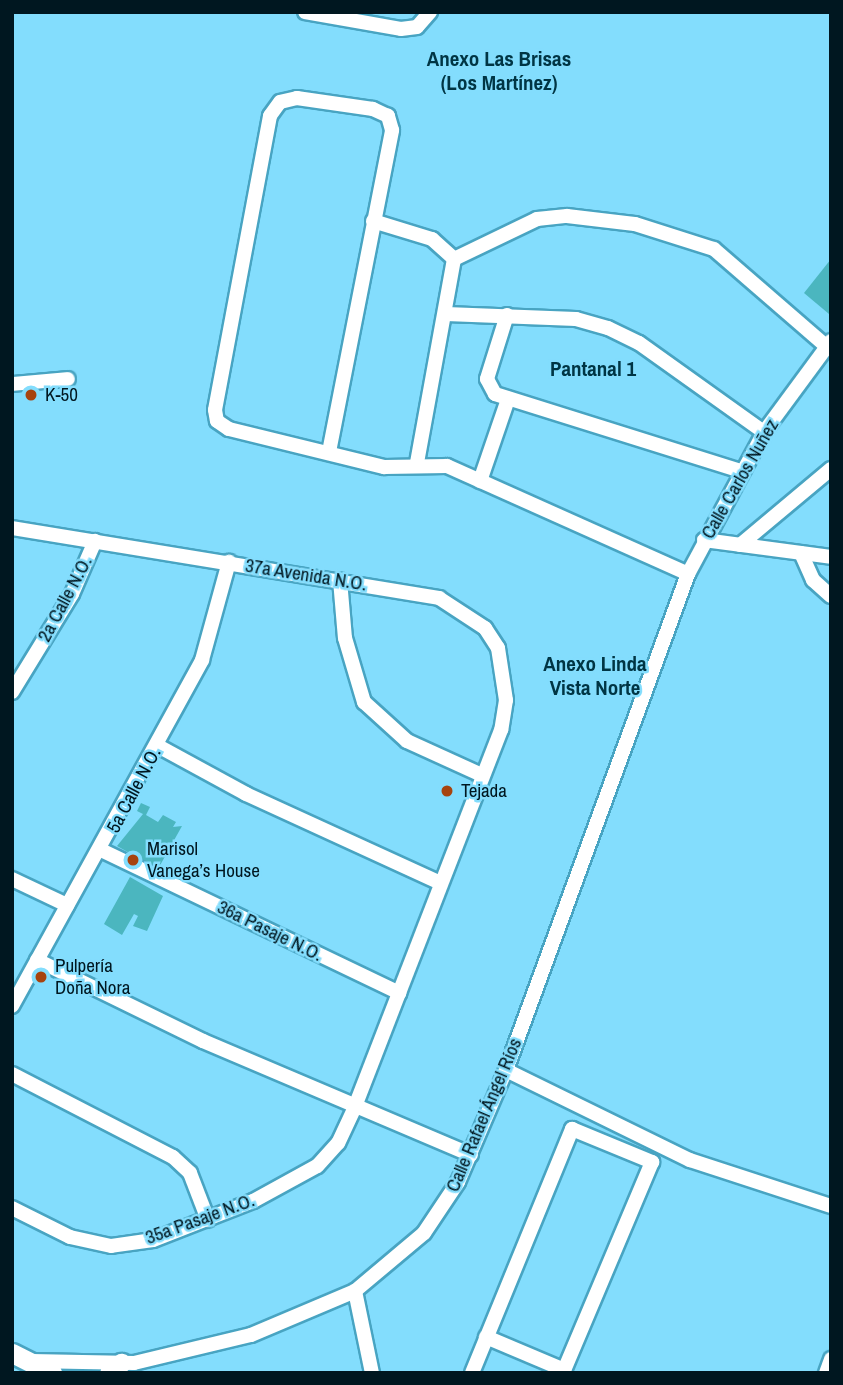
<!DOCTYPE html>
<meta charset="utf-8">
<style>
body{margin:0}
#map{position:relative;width:843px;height:1385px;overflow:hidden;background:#83ddfd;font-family:"Archivo Narrow",sans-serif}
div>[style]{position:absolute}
.building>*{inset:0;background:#4bb6bf}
.roads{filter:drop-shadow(2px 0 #48a4c2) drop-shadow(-2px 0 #48a4c2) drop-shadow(0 2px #48a4c2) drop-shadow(0 -2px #48a4c2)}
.minor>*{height:14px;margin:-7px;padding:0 7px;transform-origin:7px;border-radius:7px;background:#fff}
.major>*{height:19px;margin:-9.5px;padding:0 9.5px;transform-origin:9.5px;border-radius:9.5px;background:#fff}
.dots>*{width:19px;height:19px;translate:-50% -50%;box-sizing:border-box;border:4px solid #83ddfd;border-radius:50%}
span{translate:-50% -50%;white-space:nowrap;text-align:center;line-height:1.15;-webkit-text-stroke:5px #83ddfd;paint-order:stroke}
.poi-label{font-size:19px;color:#001720}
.left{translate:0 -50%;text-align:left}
.street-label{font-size:19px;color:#001720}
.neighbourhood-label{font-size:21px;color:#003544;font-weight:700}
.frame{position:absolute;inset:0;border:14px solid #001720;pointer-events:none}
</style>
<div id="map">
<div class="building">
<i style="clip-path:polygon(831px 259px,831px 311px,829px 314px,804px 293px)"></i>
<i style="clip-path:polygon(141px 803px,150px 807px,146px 815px,158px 822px,163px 815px,176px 822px,173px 827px,182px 826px,158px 869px,117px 846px,143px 814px,137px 811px)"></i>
<i style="clip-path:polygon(130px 877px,163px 896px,147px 931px,133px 926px,138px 916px,134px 914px,122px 935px,104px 924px)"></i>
</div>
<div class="roads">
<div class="minor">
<i style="left:305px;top:12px;width:97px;rotate:10deg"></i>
<i style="left:401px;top:29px;width:16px;rotate:-7deg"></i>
<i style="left:417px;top:27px;width:20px;rotate:-49deg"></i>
<i style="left:373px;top:221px;width:62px;rotate:17deg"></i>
<i style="left:432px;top:239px;width:30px;rotate:42deg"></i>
<i style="left:454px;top:259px;width:207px;rotate:100.3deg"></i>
<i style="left:454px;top:259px;width:92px;rotate:-25.7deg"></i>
<i style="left:537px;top:219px;width:30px;rotate:-6deg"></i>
<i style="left:567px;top:216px;width:68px;rotate:6.7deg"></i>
<i style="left:635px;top:224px;width:83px;rotate:17.6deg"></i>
<i style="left:714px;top:249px;width:148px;rotate:40.9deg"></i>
<i style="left:446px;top:314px;width:130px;rotate:2.2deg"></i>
<i style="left:576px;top:319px;width:33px;rotate:16deg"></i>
<i style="left:608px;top:328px;width:34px;rotate:26deg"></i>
<i style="left:639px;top:343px;width:153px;rotate:35.5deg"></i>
<i style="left:507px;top:315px;width:67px;rotate:107.4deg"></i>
<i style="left:487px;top:379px;width:17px;rotate:62deg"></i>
<i style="left:495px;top:394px;width:258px;rotate:17.4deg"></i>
<i style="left:12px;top:384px;width:56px;rotate:-5.1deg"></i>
<i style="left:329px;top:452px;width:328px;rotate:-78.9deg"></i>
<i style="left:392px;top:130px;width:15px;rotate:-106deg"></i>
<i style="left:388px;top:116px;width:17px;rotate:-155deg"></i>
<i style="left:373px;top:109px;width:77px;rotate:-171.8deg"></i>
<i style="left:297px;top:98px;width:17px;rotate:167deg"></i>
<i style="left:280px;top:102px;width:17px;rotate:126deg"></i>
<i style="left:270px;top:116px;width:299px;rotate:100.6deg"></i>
<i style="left:215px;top:410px;width:11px;rotate:80deg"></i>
<i style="left:217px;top:421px;width:14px;rotate:34deg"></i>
<i style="left:229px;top:429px;width:160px;rotate:13.8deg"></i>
<i style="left:384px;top:467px;width:63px;rotate:-0.9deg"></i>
<i style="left:447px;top:466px;width:264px;rotate:24.1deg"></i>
<i style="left:480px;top:481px;width:87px;rotate:-71.1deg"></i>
<i style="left:12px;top:528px;width:433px;rotate:9.3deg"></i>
<i style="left:439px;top:598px;width:55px;rotate:33.1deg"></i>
<i style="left:485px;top:628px;width:24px;rotate:57deg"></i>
<i style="left:498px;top:648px;width:53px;rotate:81.3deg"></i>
<i style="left:506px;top:700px;width:30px;rotate:99deg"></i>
<i style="left:501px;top:730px;width:404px;rotate:111.2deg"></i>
<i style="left:355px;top:1107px;width:40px;rotate:115deg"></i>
<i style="left:338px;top:1143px;width:31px;rotate:132deg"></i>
<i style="left:317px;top:1166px;width:73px;rotate:151.3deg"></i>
<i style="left:253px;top:1201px;width:107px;rotate:158.7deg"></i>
<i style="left:153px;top:1240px;width:42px;rotate:171.9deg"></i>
<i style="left:111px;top:1246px;width:42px;rotate:-167.6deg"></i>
<i style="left:70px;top:1237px;width:65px;rotate:-153.4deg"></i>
<i style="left:704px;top:540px;width:128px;rotate:7.6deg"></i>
<i style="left:740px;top:545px;width:119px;rotate:-39.9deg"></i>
<i style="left:801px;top:553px;width:30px;rotate:66deg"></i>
<i style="left:813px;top:580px;width:24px;rotate:42deg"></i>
<i style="left:340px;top:580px;width:58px;rotate:85.1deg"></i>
<i style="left:345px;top:638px;width:67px;rotate:73.5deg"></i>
<i style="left:364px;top:702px;width:58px;rotate:42.2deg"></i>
<i style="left:407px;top:741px;width:82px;rotate:24.4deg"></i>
<i style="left:12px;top:692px;width:115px;rotate:-58.5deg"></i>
<i style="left:72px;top:594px;width:58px;rotate:-66.5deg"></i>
<i style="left:158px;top:746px;width:100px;rotate:28.6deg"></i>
<i style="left:246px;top:794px;width:213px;rotate:24.6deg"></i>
<i style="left:101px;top:850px;width:331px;rotate:25.6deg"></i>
<i style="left:12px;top:879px;width:61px;rotate:25.3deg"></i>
<i style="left:37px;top:960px;width:185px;rotate:26deg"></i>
<i style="left:203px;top:1041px;width:291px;rotate:23deg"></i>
<i style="left:12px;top:1006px;width:395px;rotate:-61.2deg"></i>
<i style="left:202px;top:660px;width:102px;rotate:-74.6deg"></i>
<i style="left:506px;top:1070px;width:205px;rotate:26.1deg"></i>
<i style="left:690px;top:1160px;width:148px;rotate:18.1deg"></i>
<i style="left:12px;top:1074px;width:181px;rotate:27.3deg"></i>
<i style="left:173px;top:1157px;width:23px;rotate:43deg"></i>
<i style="left:190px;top:1173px;width:50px;rotate:69deg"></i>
<i style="left:355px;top:1291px;width:84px;rotate:78.3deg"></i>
<i style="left:486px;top:1337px;width:85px;rotate:22.9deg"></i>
<i style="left:31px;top:1361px;width:103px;rotate:1.1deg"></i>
<i style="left:134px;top:1363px;width:120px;rotate:-13.5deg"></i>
<i style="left:251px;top:1335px;width:113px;rotate:-22.9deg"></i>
<i style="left:355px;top:1291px;width:90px;rotate:-40deg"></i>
<i style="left:424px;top:1233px;width:61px;rotate:-56.3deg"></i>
<i style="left:458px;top:1182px;width:122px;rotate:-66.8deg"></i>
<i style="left:506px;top:1070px;width:528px;rotate:-69.85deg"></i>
<i style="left:688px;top:574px;width:161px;rotate:-61.8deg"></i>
<i style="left:764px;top:432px;width:113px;rotate:-53.6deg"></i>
<i style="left:472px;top:1373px;width:264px;rotate:-67.7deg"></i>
<i style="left:572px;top:1129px;width:87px;rotate:22.4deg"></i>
<i style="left:652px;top:1162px;width:229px;rotate:112.9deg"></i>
<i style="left:826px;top:1373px;width:15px;rotate:-70deg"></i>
</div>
<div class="major">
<i style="left:12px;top:1353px;width:45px;rotate:26.6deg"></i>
<i style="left:109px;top:1373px;width:16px;rotate:-40deg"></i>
</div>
</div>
<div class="dots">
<i style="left:31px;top:395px;background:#a7430e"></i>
<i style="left:447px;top:791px;background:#a7430e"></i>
<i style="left:133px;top:860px;background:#a7430e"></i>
<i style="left:41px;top:977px;background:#a7430e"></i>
</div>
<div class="poi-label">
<span class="left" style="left:45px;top:395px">K-50</span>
<span class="left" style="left:461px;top:791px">Tejada</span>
<span class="left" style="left:147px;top:860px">Marisol<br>Vanega’s House</span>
<span class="left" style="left:55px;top:977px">Pulpería<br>Doña Nora</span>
</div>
<div class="street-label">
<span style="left:740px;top:479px;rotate:-60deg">Calle Carlos Nuñez</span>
<span style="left:306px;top:575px;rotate:9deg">37a Avenida N.O.</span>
<span style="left:65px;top:599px;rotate:-62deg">2a Calle N.O.</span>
<span style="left:134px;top:790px;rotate:-62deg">5a Calle N.O.</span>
<span style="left:270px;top:931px;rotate:26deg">36a Pasaje N.O.</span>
<span style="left:484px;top:1115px;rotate:-67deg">Calle Rafael Ángel Ríos</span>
<span style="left:200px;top:1219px;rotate:-20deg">35a Pasaje N.O.</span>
</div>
<div class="neighbourhood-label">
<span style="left:499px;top:71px">Anexo Las Brisas<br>(Los Martínez)</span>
<span style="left:593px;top:369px">Pantanal 1</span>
<span style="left:595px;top:676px">Anexo Linda<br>Vista Norte</span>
</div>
<div class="frame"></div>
</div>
